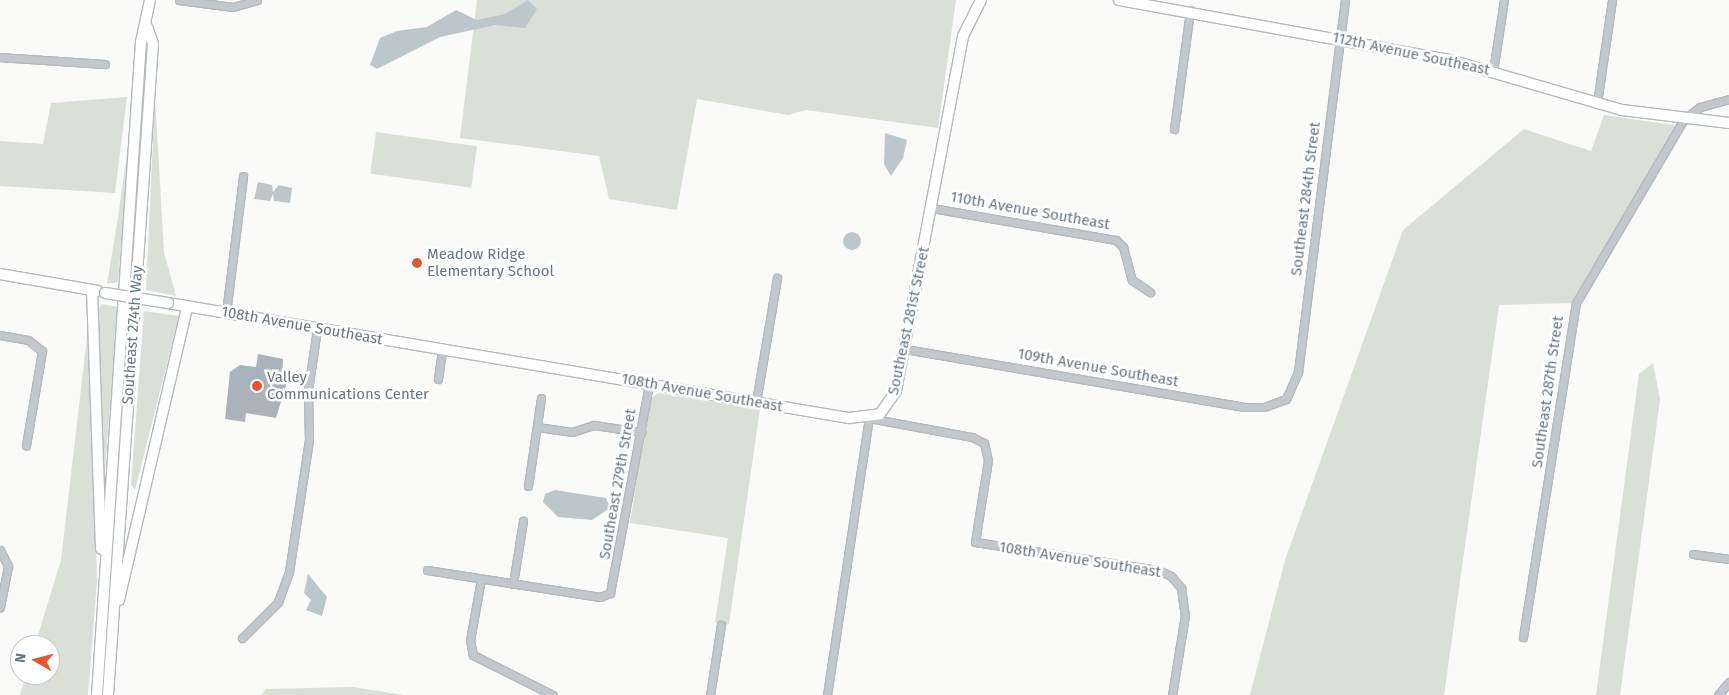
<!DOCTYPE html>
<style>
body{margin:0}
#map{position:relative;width:1729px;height:695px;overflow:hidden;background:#fafaf8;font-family:"Fira Sans",sans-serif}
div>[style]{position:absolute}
.green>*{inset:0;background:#dadfd7;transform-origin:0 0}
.water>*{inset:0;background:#bbc7cb}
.round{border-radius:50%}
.building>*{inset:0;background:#aab3b9}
.roads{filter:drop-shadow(1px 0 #b3babf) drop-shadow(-1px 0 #b3babf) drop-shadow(0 1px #b3babf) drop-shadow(0 -1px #b3babf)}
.street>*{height:7px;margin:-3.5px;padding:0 3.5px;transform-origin:3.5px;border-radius:3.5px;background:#c3c8cc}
.secondary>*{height:10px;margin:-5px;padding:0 5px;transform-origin:5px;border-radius:5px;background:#fff}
.bridges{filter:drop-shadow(1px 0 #b3babf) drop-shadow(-1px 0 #b3babf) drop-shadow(0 1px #b3babf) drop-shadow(0 -1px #b3babf)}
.secondary-bridge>*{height:10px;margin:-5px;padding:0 5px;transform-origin:5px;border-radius:5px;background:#fff}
.dots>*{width:14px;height:14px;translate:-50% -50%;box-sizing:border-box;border:2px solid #fff;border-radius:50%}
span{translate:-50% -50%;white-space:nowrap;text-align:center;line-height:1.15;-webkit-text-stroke:5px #fff;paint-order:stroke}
.street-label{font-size:15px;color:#657683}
.poi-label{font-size:15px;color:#657683}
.left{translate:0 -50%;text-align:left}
.north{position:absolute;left:10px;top:635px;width:50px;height:50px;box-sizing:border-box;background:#fff;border:1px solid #c1c8cd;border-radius:50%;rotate:278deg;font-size:14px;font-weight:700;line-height:20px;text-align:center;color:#657683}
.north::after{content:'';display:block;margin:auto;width:18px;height:22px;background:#e4572e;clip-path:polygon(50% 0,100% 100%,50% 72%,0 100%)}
</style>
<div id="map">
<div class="green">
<i style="clip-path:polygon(477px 0,956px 0,938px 128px,806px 110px,788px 115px,697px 99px,677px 210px,609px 199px,599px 156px,460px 138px)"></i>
<i style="clip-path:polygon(127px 97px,115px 193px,0 186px,0 141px,43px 144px,51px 103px)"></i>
<i style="clip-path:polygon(155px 97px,164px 252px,176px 296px,146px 290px)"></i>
<i style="clip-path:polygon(1604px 115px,1680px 126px,1576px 303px,1499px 305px,1444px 695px,1250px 695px,1285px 560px,1403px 230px,1524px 129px,1591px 151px)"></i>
<i style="clip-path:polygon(132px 118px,118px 282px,107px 284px,118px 217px)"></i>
<i style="left:376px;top:132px;width:102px;height:42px;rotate:8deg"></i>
<i style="clip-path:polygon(101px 304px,118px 307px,104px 483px,98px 313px)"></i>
<i style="clip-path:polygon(144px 311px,179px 316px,135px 490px,131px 485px)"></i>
<i style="clip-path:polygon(89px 320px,97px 581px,88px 695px,20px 695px,26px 675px,50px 675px,50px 645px,35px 645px,61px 560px)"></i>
<i style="clip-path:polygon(1653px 363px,1660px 400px,1620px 695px,1596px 695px,1639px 374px)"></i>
<i style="clip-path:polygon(658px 393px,760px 409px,729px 624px,715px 622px,728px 538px,630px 523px,649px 400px)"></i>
<i style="clip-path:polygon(353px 687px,403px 695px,261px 695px,266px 689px)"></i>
</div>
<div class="water">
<i style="clip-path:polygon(528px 0,537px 9px,525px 28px,495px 25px,440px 37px,377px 69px,370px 65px,380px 38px,397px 31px,427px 27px,456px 10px,477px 20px,505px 14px)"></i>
<i style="clip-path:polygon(885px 133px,907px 140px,903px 158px,891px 176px,884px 164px)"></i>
<i style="clip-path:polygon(258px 182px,272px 185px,273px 192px,279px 185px,292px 188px,290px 203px,274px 201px,273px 194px,270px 201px,254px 199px)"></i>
<i class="round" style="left:843px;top:232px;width:18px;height:18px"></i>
<i style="clip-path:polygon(555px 490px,606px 498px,610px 508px,592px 520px,558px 517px,543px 502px,545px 494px)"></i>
<i style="clip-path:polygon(308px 574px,327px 597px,322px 616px,306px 610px,311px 600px,304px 593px)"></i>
</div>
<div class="building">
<i style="clip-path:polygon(258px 354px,283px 359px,282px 381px,287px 382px,276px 418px,246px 413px,245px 422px,225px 419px,230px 372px,240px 365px,256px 367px)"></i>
</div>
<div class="roads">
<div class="street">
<i style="left:179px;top:0;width:54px;rotate:7.4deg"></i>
<i style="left:233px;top:7px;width:25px;rotate:-16deg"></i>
<i style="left:0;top:57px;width:105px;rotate:3.8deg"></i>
<i style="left:1493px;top:71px;width:72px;rotate:-81.2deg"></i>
<i style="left:1597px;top:103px;width:104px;rotate:-81.7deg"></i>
<i style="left:1174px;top:129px;width:120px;rotate:-82.3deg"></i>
<i style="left:932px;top:208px;width:187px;rotate:9.9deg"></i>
<i style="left:1116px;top:240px;width:10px;rotate:45deg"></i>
<i style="left:1123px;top:247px;width:34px;rotate:75deg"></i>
<i style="left:1132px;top:280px;width:22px;rotate:34deg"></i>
<i style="left:226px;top:313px;width:138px;rotate:-82.9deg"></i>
<i style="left:0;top:335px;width:28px;rotate:10deg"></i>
<i style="left:28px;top:340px;width:18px;rotate:38deg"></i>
<i style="left:42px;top:351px;width:96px;rotate:99.6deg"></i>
<i style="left:905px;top:349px;width:343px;rotate:9.7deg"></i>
<i style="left:1243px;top:407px;width:21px"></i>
<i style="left:1264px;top:407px;width:23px;rotate:-20deg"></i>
<i style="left:1286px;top:399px;width:30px;rotate:-66deg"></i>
<i style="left:1298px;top:372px;width:375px;rotate:-82.8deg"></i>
<i style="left:438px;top:379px;width:29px;rotate:-82deg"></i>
<i style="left:756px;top:402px;width:126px;rotate:-80.4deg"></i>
<i style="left:537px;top:427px;width:35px;rotate:8deg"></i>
<i style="left:572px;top:432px;width:23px;rotate:-18deg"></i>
<i style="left:594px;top:425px;width:48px;rotate:8.5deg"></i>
<i style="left:528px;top:486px;width:89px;rotate:-81.6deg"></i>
<i style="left:0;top:550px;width:18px;rotate:63deg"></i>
<i style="left:8px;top:566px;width:42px;rotate:101deg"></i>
<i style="left:1693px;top:554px;width:36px;rotate:8deg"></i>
<i style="left:427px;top:570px;width:175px;rotate:8.9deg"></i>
<i style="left:600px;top:597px;width:11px;rotate:-22deg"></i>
<i style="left:610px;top:593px;width:213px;rotate:-79.4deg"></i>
<i style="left:481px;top:579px;width:62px;rotate:100.2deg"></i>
<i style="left:470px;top:640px;width:15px;rotate:79deg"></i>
<i style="left:473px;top:655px;width:89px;rotate:26.6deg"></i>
<i style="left:513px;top:584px;width:64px;rotate:-81deg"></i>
<i style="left:1523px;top:637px;width:338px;rotate:-81deg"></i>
<i style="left:1576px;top:303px;width:213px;rotate:-59.6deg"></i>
<i style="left:1684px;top:119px;width:20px;rotate:-37deg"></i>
<i style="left:1700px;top:107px;width:30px;rotate:-15deg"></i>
<i style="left:242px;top:638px;width:51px;rotate:-45deg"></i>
<i style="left:278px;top:602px;width:32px;rotate:-70deg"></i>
<i style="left:289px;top:572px;width:134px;rotate:-81.4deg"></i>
<i style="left:309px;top:439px;width:49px;rotate:-91.2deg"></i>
<i style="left:308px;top:390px;width:62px;rotate:-81.6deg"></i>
<i style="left:710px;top:695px;width:71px;rotate:-81.1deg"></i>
<i style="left:827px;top:695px;width:280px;rotate:-81.4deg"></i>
<i style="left:869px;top:418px;width:105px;rotate:10.5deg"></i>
<i style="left:972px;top:437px;width:13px;rotate:27deg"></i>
<i style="left:984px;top:443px;width:17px;rotate:77deg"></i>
<i style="left:988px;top:460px;width:83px;rotate:99deg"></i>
<i style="left:975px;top:542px;width:185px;rotate:8.7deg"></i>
<i style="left:1158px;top:570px;width:14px;rotate:25deg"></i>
<i style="left:1171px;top:576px;width:16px;rotate:50deg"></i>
<i style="left:1181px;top:588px;width:27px;rotate:82deg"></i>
<i style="left:1185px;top:615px;width:81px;rotate:99.2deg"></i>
<i style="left:1718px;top:695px;width:17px;rotate:-50deg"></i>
</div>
<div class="secondary">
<i style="left:1119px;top:0;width:336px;rotate:10.3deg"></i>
<i style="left:1450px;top:60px;width:179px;rotate:16.2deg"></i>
<i style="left:1622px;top:110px;width:108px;rotate:6.9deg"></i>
<i style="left:0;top:274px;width:99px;rotate:9.8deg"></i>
<i style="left:92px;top:290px;width:259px;rotate:88deg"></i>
<i style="left:168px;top:303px;width:691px;rotate:9.59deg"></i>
<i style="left:849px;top:418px;width:31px;rotate:-7deg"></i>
<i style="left:880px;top:414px;width:28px;rotate:-55deg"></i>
<i style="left:896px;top:391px;width:361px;rotate:-79.3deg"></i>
<i style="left:963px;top:36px;width:40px;rotate:-63.4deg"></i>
<i style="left:119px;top:600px;width:301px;rotate:-76.9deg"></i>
<i style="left:97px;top:695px;width:654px;rotate:-86.15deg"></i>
<i style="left:141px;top:42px;width:43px;rotate:-77.9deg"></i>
<i style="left:108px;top:695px;width:653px;rotate:-86.05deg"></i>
<i style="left:153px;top:44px;width:18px;rotate:-109deg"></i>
</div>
</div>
<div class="bridges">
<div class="secondary-bridge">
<i style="left:105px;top:293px;width:64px;rotate:9deg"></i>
</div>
</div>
<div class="dots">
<i style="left:417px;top:263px;background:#e4572e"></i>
<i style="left:257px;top:386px;background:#e4572e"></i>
</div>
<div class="street-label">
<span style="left:1411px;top:54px;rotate:12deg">112th Avenue Southeast</span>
<span style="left:1306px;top:199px;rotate:-83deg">Southeast 284th Street</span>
<span style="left:1030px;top:211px;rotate:10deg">110th Avenue Southeast</span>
<span style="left:909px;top:321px;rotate:-78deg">Southeast 281st Street</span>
<span style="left:302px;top:326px;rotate:10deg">108th Avenue Southeast</span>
<span style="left:133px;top:335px;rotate:-86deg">Southeast 274th Way</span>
<span style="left:1098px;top:368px;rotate:10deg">109th Avenue Southeast</span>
<span style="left:1548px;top:392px;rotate:-82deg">Southeast 287th Street</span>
<span style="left:702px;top:393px;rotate:10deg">108th Avenue Southeast</span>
<span style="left:618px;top:484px;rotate:-80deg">Southeast 279th Street</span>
<span style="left:1080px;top:560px;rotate:9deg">108th Avenue Southeast</span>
</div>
<div class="poi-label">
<span class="left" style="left:427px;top:263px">Meadow Ridge<br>Elementary School</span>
<span class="left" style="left:267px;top:386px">Valley<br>Communications Center</span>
</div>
<div class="north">N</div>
</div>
